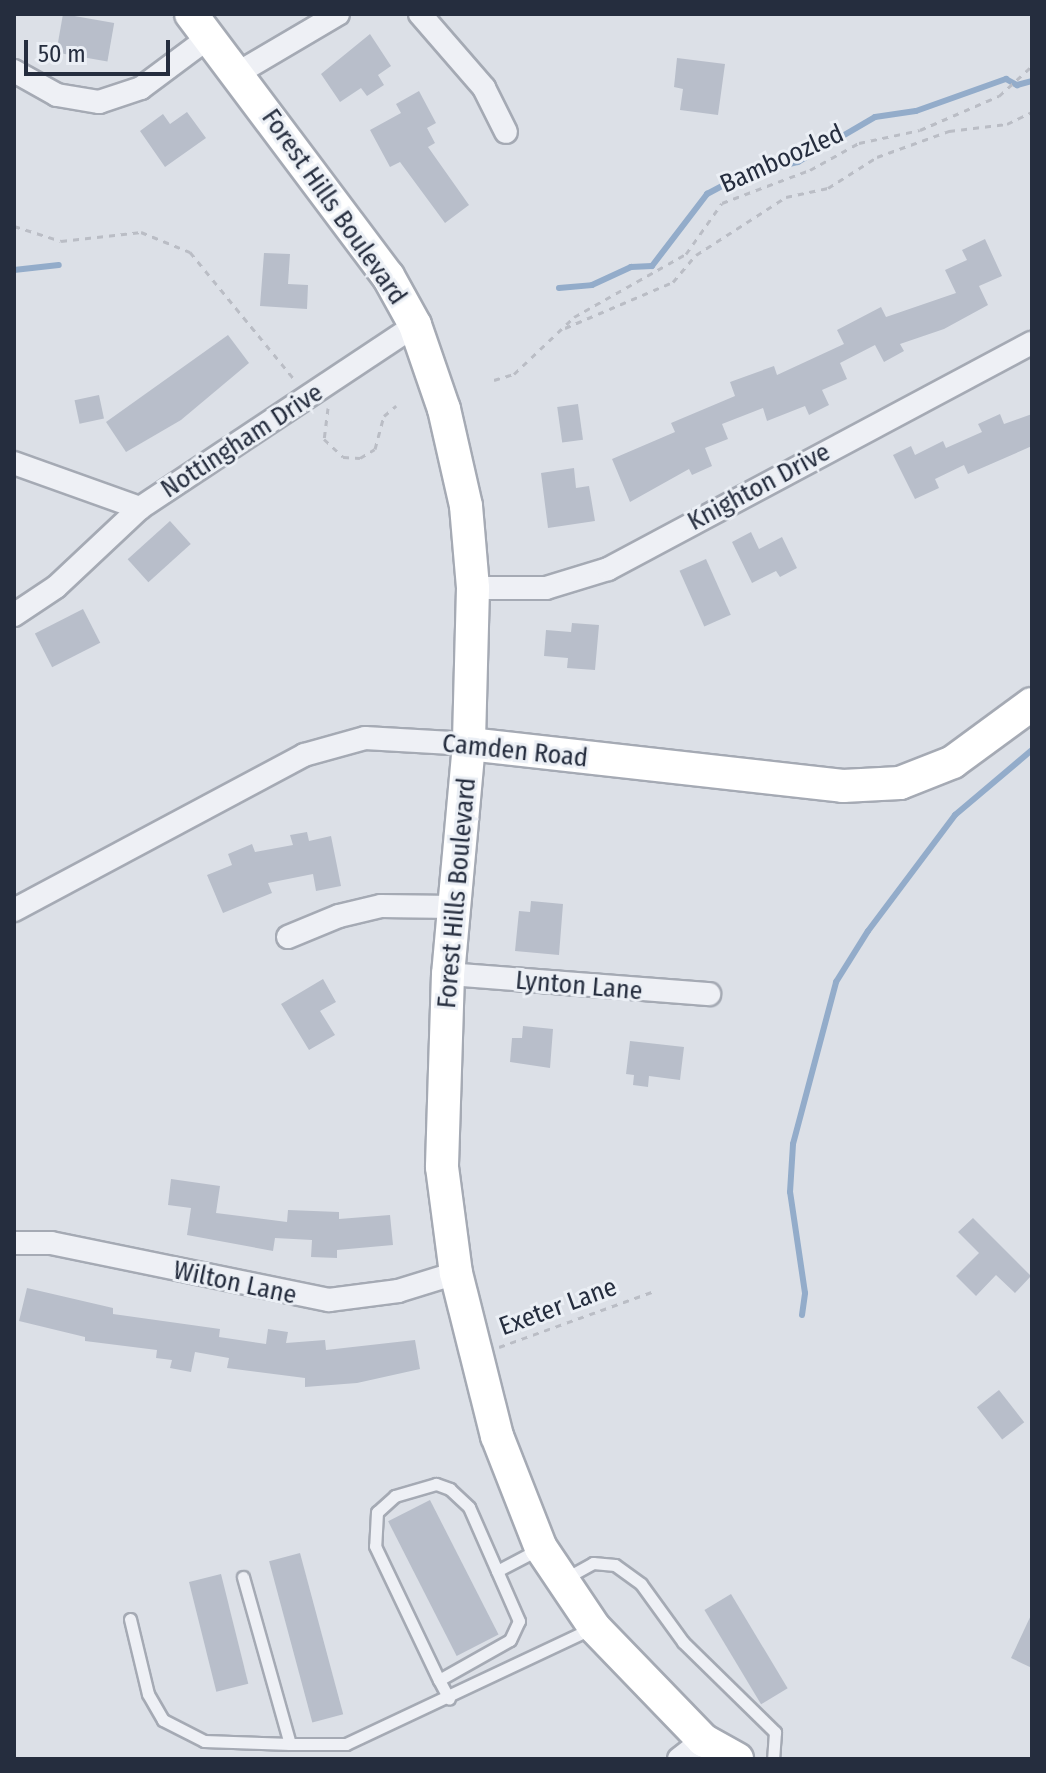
<!DOCTYPE html>
<style>
body{margin:0}
#map{position:relative;width:1046px;height:1773px;overflow:hidden;background:#dce0e7;font-family:"Fira Sans Condensed",sans-serif}
div>[style]{position:absolute}
.stream>*{height:6px;margin:-3px;padding:0 3px;transform-origin:3px;border-radius:3px;background:#93acca}
.building>*{inset:0;background:#b8beca;transform-origin:0 0}
.path>*{height:3px;margin-top:-1.5px;transform-origin:0;background:repeating-linear-gradient(90deg,#babdc5 0 6px,transparent 0 12px)}
.roads{filter:drop-shadow(2px 0 #a5aab4) drop-shadow(-2px 0 #a5aab4) drop-shadow(0 2px #a5aab4) drop-shadow(0 -2px #a5aab4)}
.lane>*{height:11px;margin:-5.5px;padding:0 5.5px;transform-origin:5.5px;border-radius:5.5px;background:#eef0f5}
.street>*{height:22px;margin:-11px;padding:0 11px;transform-origin:11px;border-radius:11px;background:#eef0f5}
.secondary>*{height:32px;margin:-16px;padding:0 16px;transform-origin:16px;border-radius:16px;background:#fff}
span{translate:-50% -50%;white-space:nowrap;text-align:center;line-height:1.15;-webkit-text-stroke:6px #ebeff5;paint-order:stroke}
.street-label{font-size:26px;color:#252d3e}
.frame{position:absolute;inset:0;border:16px solid #252d3e;pointer-events:none}
.scale{position:absolute;left:24px;top:40px;width:146px;height:36px;box-sizing:border-box;border:4px solid #252d3e;border-top:0;padding-left:10px;font-size:24px;line-height:28px;white-space:nowrap;color:#252d3e;-webkit-text-stroke:6px #ebeff5;paint-order:stroke}
</style>
<div id="map">
<div class="stream">
<i style="left:14px;top:270px;width:45px;rotate:-6.3deg"></i>
<i style="left:559px;top:288px;width:33px;rotate:-5deg"></i>
<i style="left:592px;top:285px;width:43px;rotate:-24.8deg"></i>
<i style="left:631px;top:267px;width:21px;rotate:-3deg"></i>
<i style="left:652px;top:266px;width:91px;rotate:-52.6deg"></i>
<i style="left:707px;top:194px;width:38px;rotate:-28deg"></i>
<i style="left:741px;top:176px;width:59px;rotate:-13.8deg"></i>
<i style="left:798px;top:162px;width:89px;rotate:-30.3deg"></i>
<i style="left:875px;top:117px;width:41px;rotate:-8.3deg"></i>
<i style="left:916px;top:111px;width:96px;rotate:-19.6deg"></i>
<i style="left:1006px;top:79px;width:13px;rotate:29deg"></i>
<i style="left:1017px;top:85px;width:16px;rotate:-15deg"></i>
<i style="left:802px;top:1315px;width:22px;rotate:-82deg"></i>
<i style="left:805px;top:1293px;width:102px;rotate:-98.4deg"></i>
<i style="left:790px;top:1192px;width:48px;rotate:-86.4deg"></i>
<i style="left:793px;top:1144px;width:168px;rotate:-75.1deg"></i>
<i style="left:836px;top:982px;width:60px;rotate:-57.9deg"></i>
<i style="left:868px;top:931px;width:145px;rotate:-53.1deg"></i>
<i style="left:955px;top:815px;width:101px;rotate:-40.2deg"></i>
</div>
<div class="building">
<i style="left:63px;top:14px;width:52px;height:39px;rotate:10deg"></i>
<i style="clip-path:polygon(370px 34px,391px 66px,378px 75px,384px 85px,367px 96px,361px 88px,340px 102px,321px 74px)"></i>
<i style="clip-path:polygon(677px 58px,725px 64px,718px 115px,680px 110px,683px 89px,674px 87px)"></i>
<i style="clip-path:polygon(419px 91px,436px 123px,427px 128px,435px 143px,428px 147px,469px 205px,445px 223px,400px 162px,390px 167px,370px 130px,401px 113px,396px 104px)"></i>
<i style="clip-path:polygon(187px 112px,206px 138px,165px 167px,140px 131px,163px 114px,170px 124px)"></i>
<i style="clip-path:polygon(985px 239px,1002px 276px,979px 286px,988px 305px,944px 329px,900px 344px,904px 351px,884px 362px,875px 345px,840px 363px,847px 379px,822px 390px,829px 405px,809px 415px,805px 406px,767px 421px,763px 408px,722px 424px,728px 439px,705px 448px,712px 466px,692px 475px,689px 469px,630px 502px,612px 459px,675px 432px,671px 423px,735px 396px,730px 382px,774px 366px,777px 375px,844px 344px,837px 330px,881px 307px,886px 317px,956px 293px,945px 270px,967px 260px,962px 250px)"></i>
<i style="clip-path:polygon(264px 253px,290px 254px,288px 284px,308px 285px,307px 309px,260px 306px)"></i>
<i style="clip-path:polygon(228px 335px,249px 363px,181px 420px,126px 452px,106px 422px)"></i>
<i style="left:99px;top:395px;width:24px;height:25px;rotate:78deg"></i>
<i style="left:578px;top:404px;width:36px;height:21px;rotate:82deg"></i>
<i style="clip-path:polygon(1000px 414px,1004px 424px,1032px 414px,1032px 446px,968px 474px,964px 465px,935px 479px,939px 488px,915px 499px,893px 455px,911px 446px,915px 455px,943px 441px,946px 448px,982px 432px,978px 424px)"></i>
<i style="clip-path:polygon(574px 468px,576px 488px,589px 486px,595px 521px,548px 528px,541px 473px)"></i>
<i style="left:170px;top:521px;width:31px;height:57px;rotate:48deg"></i>
<i style="clip-path:polygon(751px 532px,759px 549px,782px 537px,797px 568px,780px 577px,776px 571px,752px 583px,732px 542px)"></i>
<i style="left:706px;top:559px;width:61px;height:29px;rotate:66deg"></i>
<i style="left:83px;top:609px;width:38px;height:54px;rotate:63deg"></i>
<i style="clip-path:polygon(572px 623px,599px 625px,595px 670px,567px 668px,568px 658px,544px 656px,546px 630px,571px 632px)"></i>
<i style="clip-path:polygon(307px 832px,309px 841px,331px 836px,341px 886px,316px 891px,313px 874px,268px 883px,272px 893px,223px 913px,207px 875px,232px 865px,228px 854px,252px 844px,255px 852px,293px 845px,290px 835px)"></i>
<i style="clip-path:polygon(531px 901px,563px 904px,559px 955px,515px 951px,519px 911px,530px 912px)"></i>
<i style="clip-path:polygon(323px 979px,336px 1002px,320px 1011px,335px 1035px,309px 1050px,281px 1004px)"></i>
<i style="clip-path:polygon(523px 1026px,553px 1029px,550px 1068px,510px 1062px,512px 1038px,522px 1038px)"></i>
<i style="clip-path:polygon(630px 1041px,684px 1047px,680px 1080px,649px 1076px,648px 1087px,633px 1085px,634px 1075px,626px 1074px)"></i>
<i style="clip-path:polygon(171px 1179px,220px 1186px,216px 1213px,287px 1222px,288px 1210px,339px 1212px,339px 1219px,390px 1215px,393px 1245px,337px 1250px,337px 1258px,311px 1257px,312px 1240px,275px 1238px,273px 1251px,187px 1235px,191px 1208px,168px 1205px)"></i>
<i style="clip-path:polygon(973px 1218px,1031px 1276px,1015px 1293px,996px 1275px,976px 1296px,956px 1276px,979px 1253px,958px 1232px)"></i>
<i style="clip-path:polygon(27px 1288px,113px 1308px,113px 1314px,220px 1329px,219px 1337px,266px 1344px,268px 1329px,288px 1332px,286px 1343px,325px 1340px,326px 1350px,415px 1340px,420px 1369px,357px 1383px,305px 1387px,305px 1378px,227px 1368px,229px 1358px,195px 1352px,191px 1372px,170px 1368px,172px 1360px,156px 1358px,157px 1350px,85px 1341px,85px 1337px,19px 1321px)"></i>
<i style="left:999px;top:1390px;width:41px;height:28px;rotate:52deg"></i>
<i style="left:430px;top:1500px;width:151px;height:47px;rotate:63deg"></i>
<i style="left:300px;top:1553px;width:167px;height:32px;rotate:75deg"></i>
<i style="left:221px;top:1574px;width:113px;height:33px;rotate:76deg"></i>
<i style="left:731px;top:1594px;width:110px;height:31px;rotate:59deg"></i>
<i style="clip-path:polygon(1032px 1613px,1032px 1668px,1011px 1658px)"></i>
</div>
<div class="path">
<i style="left:14px;top:226px;width:49px;rotate:17.7deg"></i>
<i style="left:61px;top:241px;width:81px;rotate:-6.4deg"></i>
<i style="left:141px;top:232px;width:53px;rotate:22.2deg"></i>
<i style="left:190px;top:252px;width:164px;rotate:50.7deg"></i>
<i style="left:565px;top:328px;width:117px;rotate:-23.1deg"></i>
<i style="left:673px;top:282px;width:35px;rotate:-50deg"></i>
<i style="left:696px;top:255px;width:107px;rotate:-32.8deg"></i>
<i style="left:786px;top:197px;width:43px;rotate:-12.1deg"></i>
<i style="left:828px;top:188px;width:58px;rotate:-32.3deg"></i>
<i style="left:877px;top:157px;width:77px;rotate:-19.9deg"></i>
<i style="left:949px;top:131px;width:58px;rotate:-6.9deg"></i>
<i style="left:1007px;top:124px;width:28px;rotate:-26deg"></i>
<i style="left:494px;top:380px;width:21px;rotate:-17deg"></i>
<i style="left:514px;top:374px;width:83px;rotate:-43.5deg"></i>
<i style="left:574px;top:317px;width:129px;rotate:-29.4deg"></i>
<i style="left:686px;top:254px;width:62px;rotate:-54.8deg"></i>
<i style="left:722px;top:203px;width:94px;rotate:-20.6deg"></i>
<i style="left:810px;top:170px;width:56px;rotate:-28.9deg"></i>
<i style="left:859px;top:143px;width:62px;rotate:-12deg"></i>
<i style="left:920px;top:130px;width:86px;rotate:-23.3deg"></i>
<i style="left:999px;top:96px;width:45px;rotate:-42.3deg"></i>
<i style="left:328px;top:408px;width:31px;rotate:97deg"></i>
<i style="left:324px;top:439px;width:26px;rotate:43deg"></i>
<i style="left:343px;top:457px;width:17px;rotate:3deg"></i>
<i style="left:360px;top:458px;width:17px;rotate:-31deg"></i>
<i style="left:375px;top:449px;width:34px;rotate:-75deg"></i>
<i style="left:384px;top:416px;width:16px;rotate:-40deg"></i>
<i style="left:499px;top:1347px;width:163px;rotate:-19.8deg"></i>
</div>
<div class="roads">
<div class="lane">
<i style="left:497px;top:1571px;width:45px;rotate:-27.7deg"></i>
<i style="left:243px;top:1577px;width:173px;rotate:74.3deg"></i>
<i style="left:566px;top:1578px;width:31px;rotate:-29deg"></i>
<i style="left:593px;top:1563px;width:22px;rotate:5deg"></i>
<i style="left:615px;top:1565px;width:32px;rotate:36deg"></i>
<i style="left:641px;top:1584px;width:72px;rotate:54.1deg"></i>
<i style="left:683px;top:1642px;width:129px;rotate:44.4deg"></i>
<i style="left:775px;top:1732px;width:27px;rotate:94deg"></i>
<i style="left:130px;top:1619px;width:77px;rotate:76.5deg"></i>
<i style="left:148px;top:1694px;width:30px;rotate:60deg"></i>
<i style="left:163px;top:1720px;width:46px;rotate:27.1deg"></i>
<i style="left:204px;top:1741px;width:86px;rotate:2deg"></i>
<i style="left:290px;top:1744px;width:56px"></i>
<i style="left:346px;top:1744px;width:270px;rotate:-25.2deg"></i>
<i style="left:439px;top:1680px;width:81px;rotate:-29.4deg"></i>
<i style="left:510px;top:1640px;width:21px;rotate:-65deg"></i>
<i style="left:519px;top:1621px;width:124px;rotate:-113.7deg"></i>
<i style="left:469px;top:1507px;width:26px;rotate:-137deg"></i>
<i style="left:450px;top:1489px;width:15px;rotate:-160deg"></i>
<i style="left:436px;top:1484px;width:43px;rotate:163.7deg"></i>
<i style="left:395px;top:1496px;width:24px;rotate:138deg"></i>
<i style="left:377px;top:1512px;width:34px;rotate:93deg"></i>
<i style="left:375px;top:1546px;width:148px;rotate:64.5deg"></i>
<i style="left:439px;top:1680px;width:21px;rotate:62deg"></i>
</div>
<div class="street">
<i style="left:420px;top:14px;width:98px;rotate:49.1deg"></i>
<i style="left:484px;top:88px;width:49px;rotate:63.4deg"></i>
<i style="left:14px;top:71px;width:49px;rotate:29.2deg"></i>
<i style="left:57px;top:95px;width:43px;rotate:9.5deg"></i>
<i style="left:99px;top:102px;width:44px;rotate:-18.4deg"></i>
<i style="left:141px;top:88px;width:84px;rotate:-36.7deg"></i>
<i style="left:238px;top:73px;width:116px;rotate:-30.5deg"></i>
<i style="left:14px;top:463px;width:134px;rotate:19.7deg"></i>
<i style="left:140px;top:508px;width:330px;rotate:-33.6deg"></i>
<i style="left:473px;top:588px;width:73px"></i>
<i style="left:546px;top:588px;width:65px;rotate:-17deg"></i>
<i style="left:608px;top:569px;width:480px;rotate:-28.1deg"></i>
<i style="left:14px;top:615px;width:50px;rotate:-33.7deg"></i>
<i style="left:56px;top:587px;width:115px;rotate:-43.2deg"></i>
<i style="left:14px;top:910px;width:329px;rotate:-28.1deg"></i>
<i style="left:304px;top:755px;width:63px;rotate:-15.6deg"></i>
<i style="left:365px;top:738px;width:104px;rotate:3.3deg"></i>
<i style="left:288px;top:937px;width:55px;rotate:-22.4deg"></i>
<i style="left:339px;top:916px;width:43px;rotate:-13.4deg"></i>
<i style="left:381px;top:906px;width:73px;rotate:0.8deg"></i>
<i style="left:448px;top:974px;width:262px;rotate:4.4deg"></i>
<i style="left:14px;top:1243px;width:37px"></i>
<i style="left:51px;top:1243px;width:284px;rotate:11.6deg"></i>
<i style="left:329px;top:1300px;width:70px;rotate:-7.4deg"></i>
<i style="left:398px;top:1291px;width:61px;rotate:-17.2deg"></i>
<i style="left:679px;top:1759px;width:31px;rotate:-38deg"></i>
</div>
<div class="secondary">
<i style="left:191px;top:14px;width:328px;rotate:53.1deg"></i>
<i style="left:388px;top:276px;width:56px;rotate:61.1deg"></i>
<i style="left:415px;top:325px;width:89px;rotate:71deg"></i>
<i style="left:444px;top:409px;width:99px;rotate:77.2deg"></i>
<i style="left:466px;top:506px;width:82px;rotate:85.1deg"></i>
<i style="left:473px;top:588px;width:156px;rotate:91.5deg"></i>
<i style="left:469px;top:744px;width:231px;rotate:95.2deg"></i>
<i style="left:448px;top:974px;width:193px;rotate:91.8deg"></i>
<i style="left:442px;top:1167px;width:107px;rotate:82.5deg"></i>
<i style="left:456px;top:1273px;width:168px;rotate:75.9deg"></i>
<i style="left:497px;top:1436px;width:120px;rotate:68.6deg"></i>
<i style="left:541px;top:1548px;width:95px;rotate:56.1deg"></i>
<i style="left:594px;top:1627px;width:157px;rotate:46deg"></i>
<i style="left:703px;top:1740px;width:39px;rotate:29deg"></i>
<i style="left:469px;top:744px;width:376px;rotate:6.4deg"></i>
<i style="left:843px;top:786px;width:57px;rotate:-3deg"></i>
<i style="left:900px;top:783px;width:57px;rotate:-21.6deg"></i>
<i style="left:953px;top:762px;width:98px;rotate:-36.3deg"></i>
</div>
</div>
<div class="street-label">
<span style="left:782px;top:159px;rotate:-24deg">Bamboozled</span>
<span style="left:334px;top:207px;rotate:55deg">Forest Hills Boulevard</span>
<span style="left:242px;top:441px;rotate:-33deg">Nottingham Drive</span>
<span style="left:759px;top:487px;rotate:-28deg">Knighton Drive</span>
<span style="left:515px;top:751px;rotate:6deg">Camden Road</span>
<span style="left:457px;top:893px;rotate:-85deg">Forest Hills Boulevard</span>
<span style="left:579px;top:986px;rotate:5deg">Lynton Lane</span>
<span style="left:235px;top:1283px;rotate:12deg">Wilton Lane</span>
<span style="left:558px;top:1307px;rotate:-20deg">Exeter Lane</span>
</div>
<div class="frame"></div>
<div class="scale">50 m</div>
</div>
